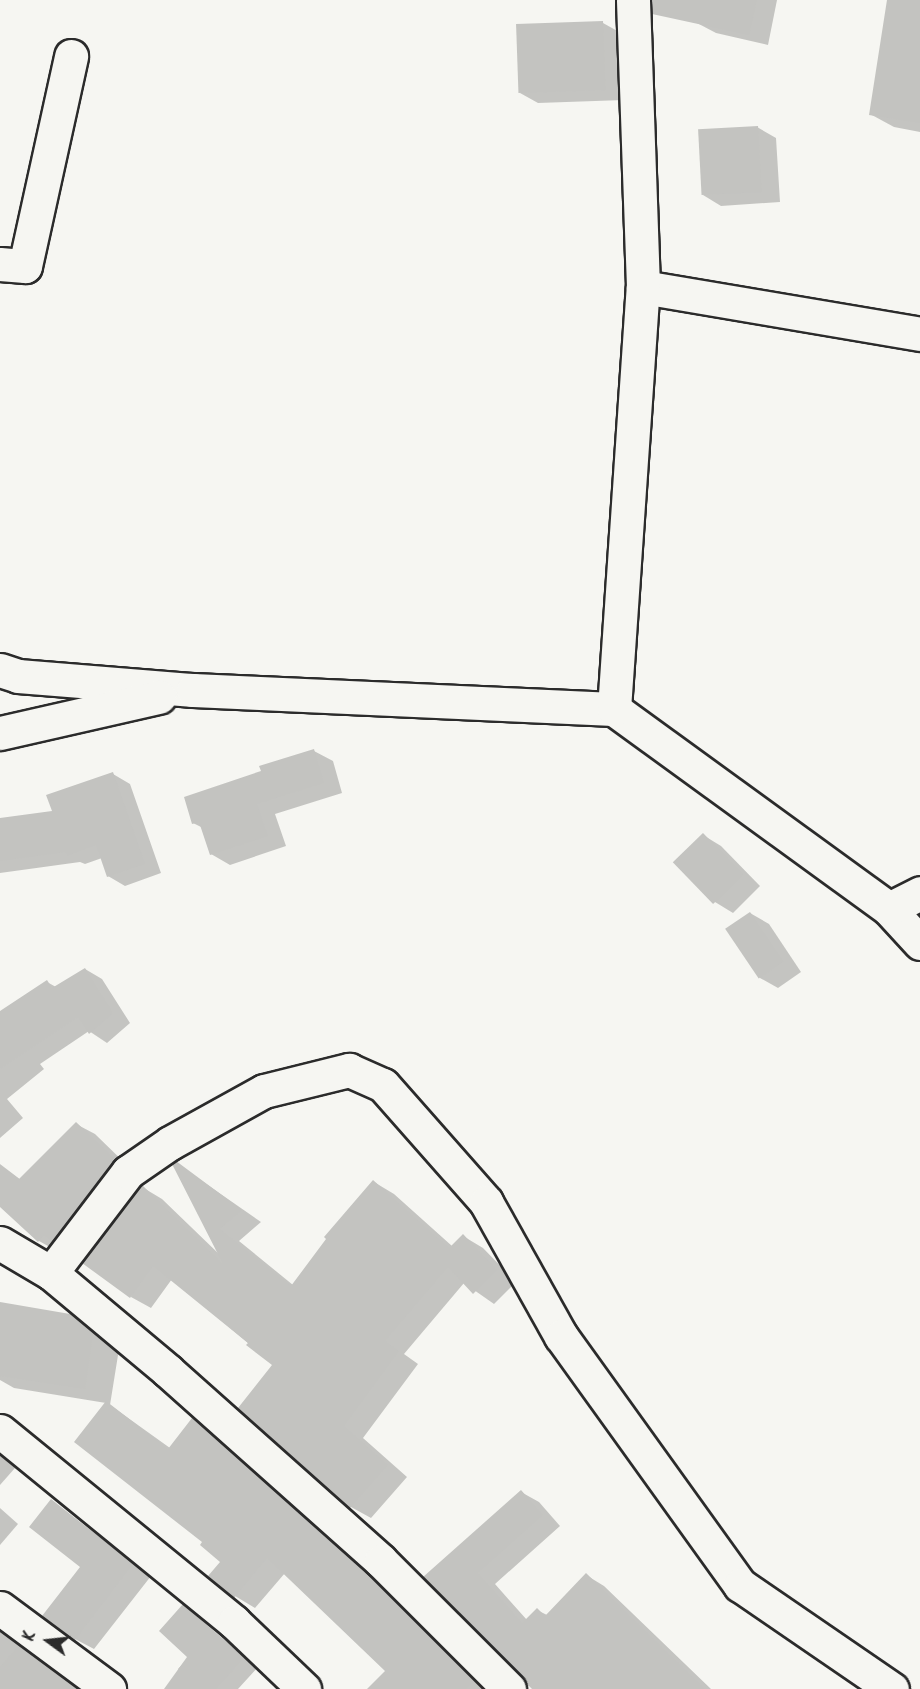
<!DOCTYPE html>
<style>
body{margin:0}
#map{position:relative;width:920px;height:1689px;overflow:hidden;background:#f6f6f2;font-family:Kalam,sans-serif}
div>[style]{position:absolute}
.shadow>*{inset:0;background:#0003}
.building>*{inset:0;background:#c3c3c0;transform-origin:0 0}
.roads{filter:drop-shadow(2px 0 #2b2b2b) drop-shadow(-2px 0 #2b2b2b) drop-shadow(0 2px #2b2b2b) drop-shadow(0 -2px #2b2b2b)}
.minor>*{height:33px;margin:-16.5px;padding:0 16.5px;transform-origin:16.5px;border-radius:16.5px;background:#f6f6f2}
span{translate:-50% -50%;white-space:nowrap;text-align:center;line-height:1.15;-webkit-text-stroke:5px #f6f6f2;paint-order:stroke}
.north{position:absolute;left:18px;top:1611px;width:60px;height:60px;-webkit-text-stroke:4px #f6f6f2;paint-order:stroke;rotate:285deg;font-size:16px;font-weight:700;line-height:24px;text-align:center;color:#2b2b2b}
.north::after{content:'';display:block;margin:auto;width:21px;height:27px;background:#2b2b2b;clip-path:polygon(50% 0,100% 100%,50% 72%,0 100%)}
</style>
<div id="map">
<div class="shadow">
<i style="clip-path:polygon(702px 0,777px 0,768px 45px,716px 33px,697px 23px)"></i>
<i style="clip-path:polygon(889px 0,920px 0,920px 132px,894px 127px,870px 114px)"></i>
<i style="clip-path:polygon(603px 23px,621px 33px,624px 100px,538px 103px,520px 93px)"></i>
<i style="clip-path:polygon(757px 127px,776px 138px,780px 202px,721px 206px,703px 195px)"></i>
<i style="clip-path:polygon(314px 751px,333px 761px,342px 793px,275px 814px,286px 846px,230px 865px,211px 854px,203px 828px,193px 823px)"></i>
<i style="clip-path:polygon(113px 774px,130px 784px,161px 873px,125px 886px,108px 876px,102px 858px,85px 864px,80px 862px,0 873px,0 820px,54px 813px)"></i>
<i style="clip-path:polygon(703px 835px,721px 846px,760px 886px,733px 913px,715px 902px)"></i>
<i style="clip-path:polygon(750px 913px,769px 924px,801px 972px,778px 988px,760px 978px)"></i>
<i style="clip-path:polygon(85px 969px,102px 979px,130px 1023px,107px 1043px,89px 1031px,40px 1064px,44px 1069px,7px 1099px,23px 1118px,0 1138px,0 1013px,47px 982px,56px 987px)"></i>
<i style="clip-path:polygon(76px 1124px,95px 1134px,132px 1170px,57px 1251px,39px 1241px,0 1206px,0 1164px,21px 1180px)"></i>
<i style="clip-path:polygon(176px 1163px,261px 1222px,239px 1241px,293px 1285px,374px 1182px,394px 1194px,452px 1246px,463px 1236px,483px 1248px,516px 1282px,494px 1304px,464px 1283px,404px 1354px,418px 1364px,363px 1438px,407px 1477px,371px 1518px,351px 1507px,274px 1365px,172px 1279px,151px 1308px,131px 1297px,142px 1187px,162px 1199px,219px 1254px)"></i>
<i style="clip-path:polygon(0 1304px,70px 1315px,97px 1331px,119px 1349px,110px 1405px,170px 1448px,192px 1420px,213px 1432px,409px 1608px,490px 1689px,373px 1689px,388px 1671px,285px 1573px,255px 1608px,235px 1596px,222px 1562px,204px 1542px,106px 1403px,14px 1388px,0 1380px)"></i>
<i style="clip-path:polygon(0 1455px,15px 1468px,0 1485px)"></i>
<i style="clip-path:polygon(521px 1492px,539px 1502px,560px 1526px,495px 1584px,527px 1620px,537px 1610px,547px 1615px,586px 1575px,604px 1586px,711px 1689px,535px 1689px,425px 1577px)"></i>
<i style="clip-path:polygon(52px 1501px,151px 1576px,94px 1649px,75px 1639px,82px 1566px)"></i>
<i style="clip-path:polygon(0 1508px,18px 1524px,0 1545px)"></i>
<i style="clip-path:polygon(183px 1606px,258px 1667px,238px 1689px,199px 1689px,178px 1669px,189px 1657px)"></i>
<i style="clip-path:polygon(0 1626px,80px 1689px,0 1689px)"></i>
</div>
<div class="building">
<i style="clip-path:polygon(652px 0,757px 0,749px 35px,652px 14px)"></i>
<i style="clip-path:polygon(887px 0,920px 0,920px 123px,869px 115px)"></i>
<i style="left:603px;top:21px;width:69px;height:87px;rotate:88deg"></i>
<i style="left:758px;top:126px;width:66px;height:60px;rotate:87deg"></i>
<i style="clip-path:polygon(314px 749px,324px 783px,257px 804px,268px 836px,210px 855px,199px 822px,192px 824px,184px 797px,261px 771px,259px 766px)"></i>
<i style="clip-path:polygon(113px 772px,145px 864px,107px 877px,96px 845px,67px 856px,66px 852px,0 861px,0 818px,52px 811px,46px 795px)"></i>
<i style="left:703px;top:833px;width:58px;height:42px;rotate:46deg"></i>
<i style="left:750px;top:912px;width:60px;height:30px;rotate:56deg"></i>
<i style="clip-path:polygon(85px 968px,113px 1013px,89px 1034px,78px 1017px,0 1069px,0 1011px,47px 980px,52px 988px)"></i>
<i style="clip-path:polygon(76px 1122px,115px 1159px,52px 1241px,44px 1235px,38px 1242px,0 1207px,0 1165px,19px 1179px)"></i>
<i style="clip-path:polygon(176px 1161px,242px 1210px,220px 1229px,291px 1286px,326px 1239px,324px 1237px,373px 1180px,449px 1248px,463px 1234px,497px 1270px,473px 1294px,448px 1267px,385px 1341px,399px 1351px,344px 1426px,388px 1465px,350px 1508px,238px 1408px,272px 1365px,246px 1345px,248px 1343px,153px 1266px,130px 1298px,82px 1263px,142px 1185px,223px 1264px,172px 1164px)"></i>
<i style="clip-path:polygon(0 1302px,70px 1314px,93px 1333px,85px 1389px,0 1376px)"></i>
<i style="clip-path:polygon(106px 1401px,168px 1449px,192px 1418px,388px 1594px,474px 1681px,466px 1689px,367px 1689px,385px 1671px,267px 1558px,234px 1598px,208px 1576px,220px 1562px,200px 1545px,202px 1542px,74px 1442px)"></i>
<i style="clip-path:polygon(521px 1490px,543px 1515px,478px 1573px,522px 1623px,537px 1608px,545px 1616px,586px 1573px,705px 1689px,532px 1689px,423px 1577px)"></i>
<i style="clip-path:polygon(51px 1499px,133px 1564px,75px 1640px,42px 1616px,80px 1567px,29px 1527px)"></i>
<i style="clip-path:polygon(183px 1604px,244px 1658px,216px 1689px,164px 1689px,187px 1657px,159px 1631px)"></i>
<i style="clip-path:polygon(19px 1645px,77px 1688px,77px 1689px,0 1689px,0 1667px)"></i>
</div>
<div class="roads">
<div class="minor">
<i style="left:0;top:264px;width:25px;rotate:5deg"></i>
<i style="left:25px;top:266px;width:215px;rotate:-77.6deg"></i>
<i style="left:643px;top:287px;width:281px;rotate:9.6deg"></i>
<i style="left:0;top:670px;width:19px;rotate:18deg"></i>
<i style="left:18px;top:676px;width:176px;rotate:4.6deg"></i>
<i style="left:193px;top:690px;width:421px;rotate:2.6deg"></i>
<i style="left:614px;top:709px;width:340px;rotate:36deg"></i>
<i style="left:889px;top:909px;width:46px;rotate:47.6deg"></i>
<i style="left:614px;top:709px;width:423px;rotate:-86.1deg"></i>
<i style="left:643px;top:287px;width:287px;rotate:-92deg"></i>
<i style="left:0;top:733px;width:163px;rotate:-12.8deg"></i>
<i style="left:889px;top:909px;width:35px;rotate:-27deg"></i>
<i style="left:0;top:1243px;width:59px;rotate:30.5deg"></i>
<i style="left:51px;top:1273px;width:153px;rotate:39.9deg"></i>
<i style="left:168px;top:1371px;width:285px;rotate:41.7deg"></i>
<i style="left:381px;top:1561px;width:181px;rotate:45deg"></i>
<i style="left:51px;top:1273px;width:127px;rotate:-52.7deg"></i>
<i style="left:128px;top:1172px;width:51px;rotate:-34.6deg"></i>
<i style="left:170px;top:1143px;width:107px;rotate:-29deg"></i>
<i style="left:264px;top:1091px;width:88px;rotate:-13.9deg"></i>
<i style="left:349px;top:1070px;width:37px;rotate:24deg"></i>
<i style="left:383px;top:1085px;width:156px;rotate:48.6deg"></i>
<i style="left:486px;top:1202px;width:154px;rotate:60.8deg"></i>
<i style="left:561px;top:1336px;width:307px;rotate:54.3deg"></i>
<i style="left:740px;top:1585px;width:184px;rotate:34.4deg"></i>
<i style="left:0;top:1431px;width:302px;rotate:39.2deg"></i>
<i style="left:234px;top:1622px;width:97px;rotate:43.7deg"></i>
<i style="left:0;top:1608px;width:136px;rotate:36.6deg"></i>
</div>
</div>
<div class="north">K</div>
</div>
